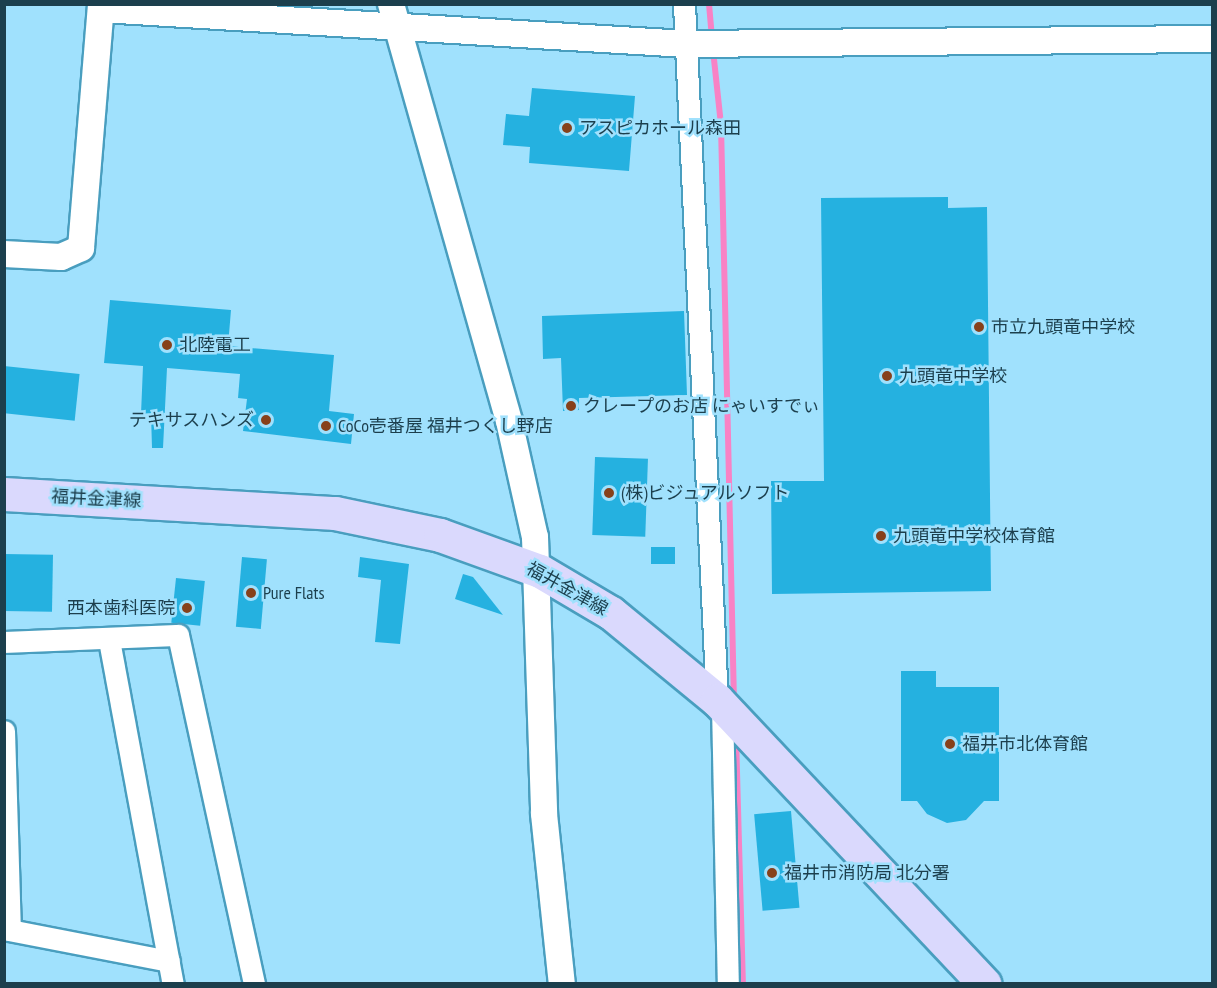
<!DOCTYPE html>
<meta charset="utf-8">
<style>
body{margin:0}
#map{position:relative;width:1217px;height:988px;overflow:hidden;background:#a0e1fd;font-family:"PT Sans Narrow","Noto Sans JP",sans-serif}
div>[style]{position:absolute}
.stream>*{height:6px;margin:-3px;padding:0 3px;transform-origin:3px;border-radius:3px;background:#f882c5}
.building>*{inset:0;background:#25b1e0;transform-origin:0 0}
.roads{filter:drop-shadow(2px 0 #499ebf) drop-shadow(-2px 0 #499ebf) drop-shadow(0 2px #499ebf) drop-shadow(0 -2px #499ebf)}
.minor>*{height:21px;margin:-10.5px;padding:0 10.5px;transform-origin:10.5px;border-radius:10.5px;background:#fff}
.tertiary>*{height:26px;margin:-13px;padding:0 13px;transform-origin:13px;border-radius:13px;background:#fff}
.primary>*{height:33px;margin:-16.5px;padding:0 16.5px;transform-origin:16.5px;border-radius:16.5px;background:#dad9fd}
.dots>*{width:16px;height:16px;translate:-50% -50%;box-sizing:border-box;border:3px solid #a0e1fd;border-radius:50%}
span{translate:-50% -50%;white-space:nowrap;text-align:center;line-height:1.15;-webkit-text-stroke:5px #a0e1fd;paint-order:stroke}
.poi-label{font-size:18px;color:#1c3f4d}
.left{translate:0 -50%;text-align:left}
.right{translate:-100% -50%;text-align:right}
.street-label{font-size:18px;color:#1c3f4d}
.frame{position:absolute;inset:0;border:6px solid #1c3f4d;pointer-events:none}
</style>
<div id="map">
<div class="stream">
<i style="left:709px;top:4px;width:33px;rotate:85deg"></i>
<i style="left:713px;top:50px;width:75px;rotate:83.9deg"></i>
<i style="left:721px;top:125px;width:577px;rotate:88.71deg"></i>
<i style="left:736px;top:736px;width:248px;rotate:88.4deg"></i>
</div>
<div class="building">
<i style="clip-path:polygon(532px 88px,635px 96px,629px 171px,529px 163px,530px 147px,503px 145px,506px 114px,529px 116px)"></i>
<i style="clip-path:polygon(948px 197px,948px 208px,987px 207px,991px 591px,772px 594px,771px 481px,824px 481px,821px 198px)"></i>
<i style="clip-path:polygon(110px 300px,231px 310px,228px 346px,334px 355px,329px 411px,354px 414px,351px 444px,243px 431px,247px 399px,238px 398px,240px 374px,167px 368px,163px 448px,152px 448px,151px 414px,141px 414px,143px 366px,104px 363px)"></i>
<i style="clip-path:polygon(684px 311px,687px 395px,579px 398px,579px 410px,563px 411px,561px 358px,543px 359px,542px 316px)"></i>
<i style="left:4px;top:366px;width:76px;height:47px;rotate:6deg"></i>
<i style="left:595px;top:457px;width:53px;height:78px;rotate:2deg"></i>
<i style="left:651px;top:547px;width:24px;height:17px"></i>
<i style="left:4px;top:554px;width:49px;height:57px;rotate:1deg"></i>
<i style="left:242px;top:557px;width:25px;height:70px;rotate:5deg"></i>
<i style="clip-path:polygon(360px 557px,409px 564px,400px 644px,375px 642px,381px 580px,358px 577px)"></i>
<i style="clip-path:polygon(463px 574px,473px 577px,503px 615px,455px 599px)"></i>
<i style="left:176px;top:578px;width:29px;height:45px;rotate:6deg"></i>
<i style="clip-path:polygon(901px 671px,936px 671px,936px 687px,999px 687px,999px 801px,984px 801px,966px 820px,947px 823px,927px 814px,917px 801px,901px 801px)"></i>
<i style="left:791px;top:811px;width:97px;height:37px;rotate:85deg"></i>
</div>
<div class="roads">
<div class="minor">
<i style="left:684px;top:4px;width:697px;rotate:87.29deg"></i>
<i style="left:109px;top:640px;width:350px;rotate:79.5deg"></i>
<i style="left:4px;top:642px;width:174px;rotate:-2.3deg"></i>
<i style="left:178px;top:635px;width:357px;rotate:77.7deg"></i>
<i style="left:722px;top:705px;width:279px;rotate:88.8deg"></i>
<i style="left:4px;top:731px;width:199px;rotate:88.3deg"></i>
<i style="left:4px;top:929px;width:168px;rotate:11deg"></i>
</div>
<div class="tertiary">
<i style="left:391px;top:4px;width:433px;rotate:74.2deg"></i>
<i style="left:509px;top:421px;width:119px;rotate:77.4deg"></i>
<i style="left:535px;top:537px;width:277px;rotate:88.1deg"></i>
<i style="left:544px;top:814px;width:171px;rotate:84deg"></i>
<i style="left:101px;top:9px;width:587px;rotate:3.42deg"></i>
<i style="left:687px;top:44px;width:525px;rotate:-0.55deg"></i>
<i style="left:4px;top:254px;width:57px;rotate:3deg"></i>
<i style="left:61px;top:257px;width:22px;rotate:-24deg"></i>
<i style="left:81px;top:248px;width:245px;rotate:-85.3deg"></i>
</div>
<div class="primary">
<i style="left:4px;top:494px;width:332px;rotate:3.3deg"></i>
<i style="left:335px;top:513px;width:107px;rotate:11.8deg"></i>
<i style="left:440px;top:535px;width:106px;rotate:19.8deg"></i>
<i style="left:540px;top:571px;width:82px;rotate:30.6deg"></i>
<i style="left:611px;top:613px;width:137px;rotate:39.4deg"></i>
<i style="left:717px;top:700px;width:390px;rotate:46.7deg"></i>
</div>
</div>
<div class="dots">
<i style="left:567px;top:128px;background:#87411b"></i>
<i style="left:979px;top:327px;background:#87411b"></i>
<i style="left:167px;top:345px;background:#87411b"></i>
<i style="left:887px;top:376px;background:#87411b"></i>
<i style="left:571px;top:406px;background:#87411b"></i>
<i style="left:266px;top:420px;background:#87411b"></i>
<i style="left:326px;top:426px;background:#87411b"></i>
<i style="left:609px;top:493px;background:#87411b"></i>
<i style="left:881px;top:536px;background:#87411b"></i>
<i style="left:251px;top:593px;background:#87411b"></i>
<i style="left:187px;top:608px;background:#87411b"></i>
<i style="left:950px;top:744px;background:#87411b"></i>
<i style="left:772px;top:873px;background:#87411b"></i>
</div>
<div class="poi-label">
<span class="left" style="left:579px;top:128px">アスピカホール森田</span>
<span class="left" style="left:991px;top:327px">市立九頭竜中学校</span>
<span class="left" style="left:179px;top:345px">北陸電工</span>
<span class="left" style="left:899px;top:376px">九頭竜中学校</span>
<span class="left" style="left:583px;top:406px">クレープのお店 にゃいすでぃ</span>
<span class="right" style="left:254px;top:420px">テキサスハンズ</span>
<span class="left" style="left:338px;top:426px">CoCo壱番屋 福井つくし野店</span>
<span class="left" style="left:621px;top:493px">(株)ビジュアルソフト</span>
<span class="left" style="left:893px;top:536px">九頭竜中学校体育館</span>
<span class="left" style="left:263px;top:593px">Pure Flats</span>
<span class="right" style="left:175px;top:608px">西本歯科医院</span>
<span class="left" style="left:962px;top:744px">福井市北体育館</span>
<span class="left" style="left:784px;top:873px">福井市消防局 北分署</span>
</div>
<div class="street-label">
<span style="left:96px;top:499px;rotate:3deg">福井金津線</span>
<span style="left:567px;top:589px;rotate:29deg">福井金津線</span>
</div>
<div class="frame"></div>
</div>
